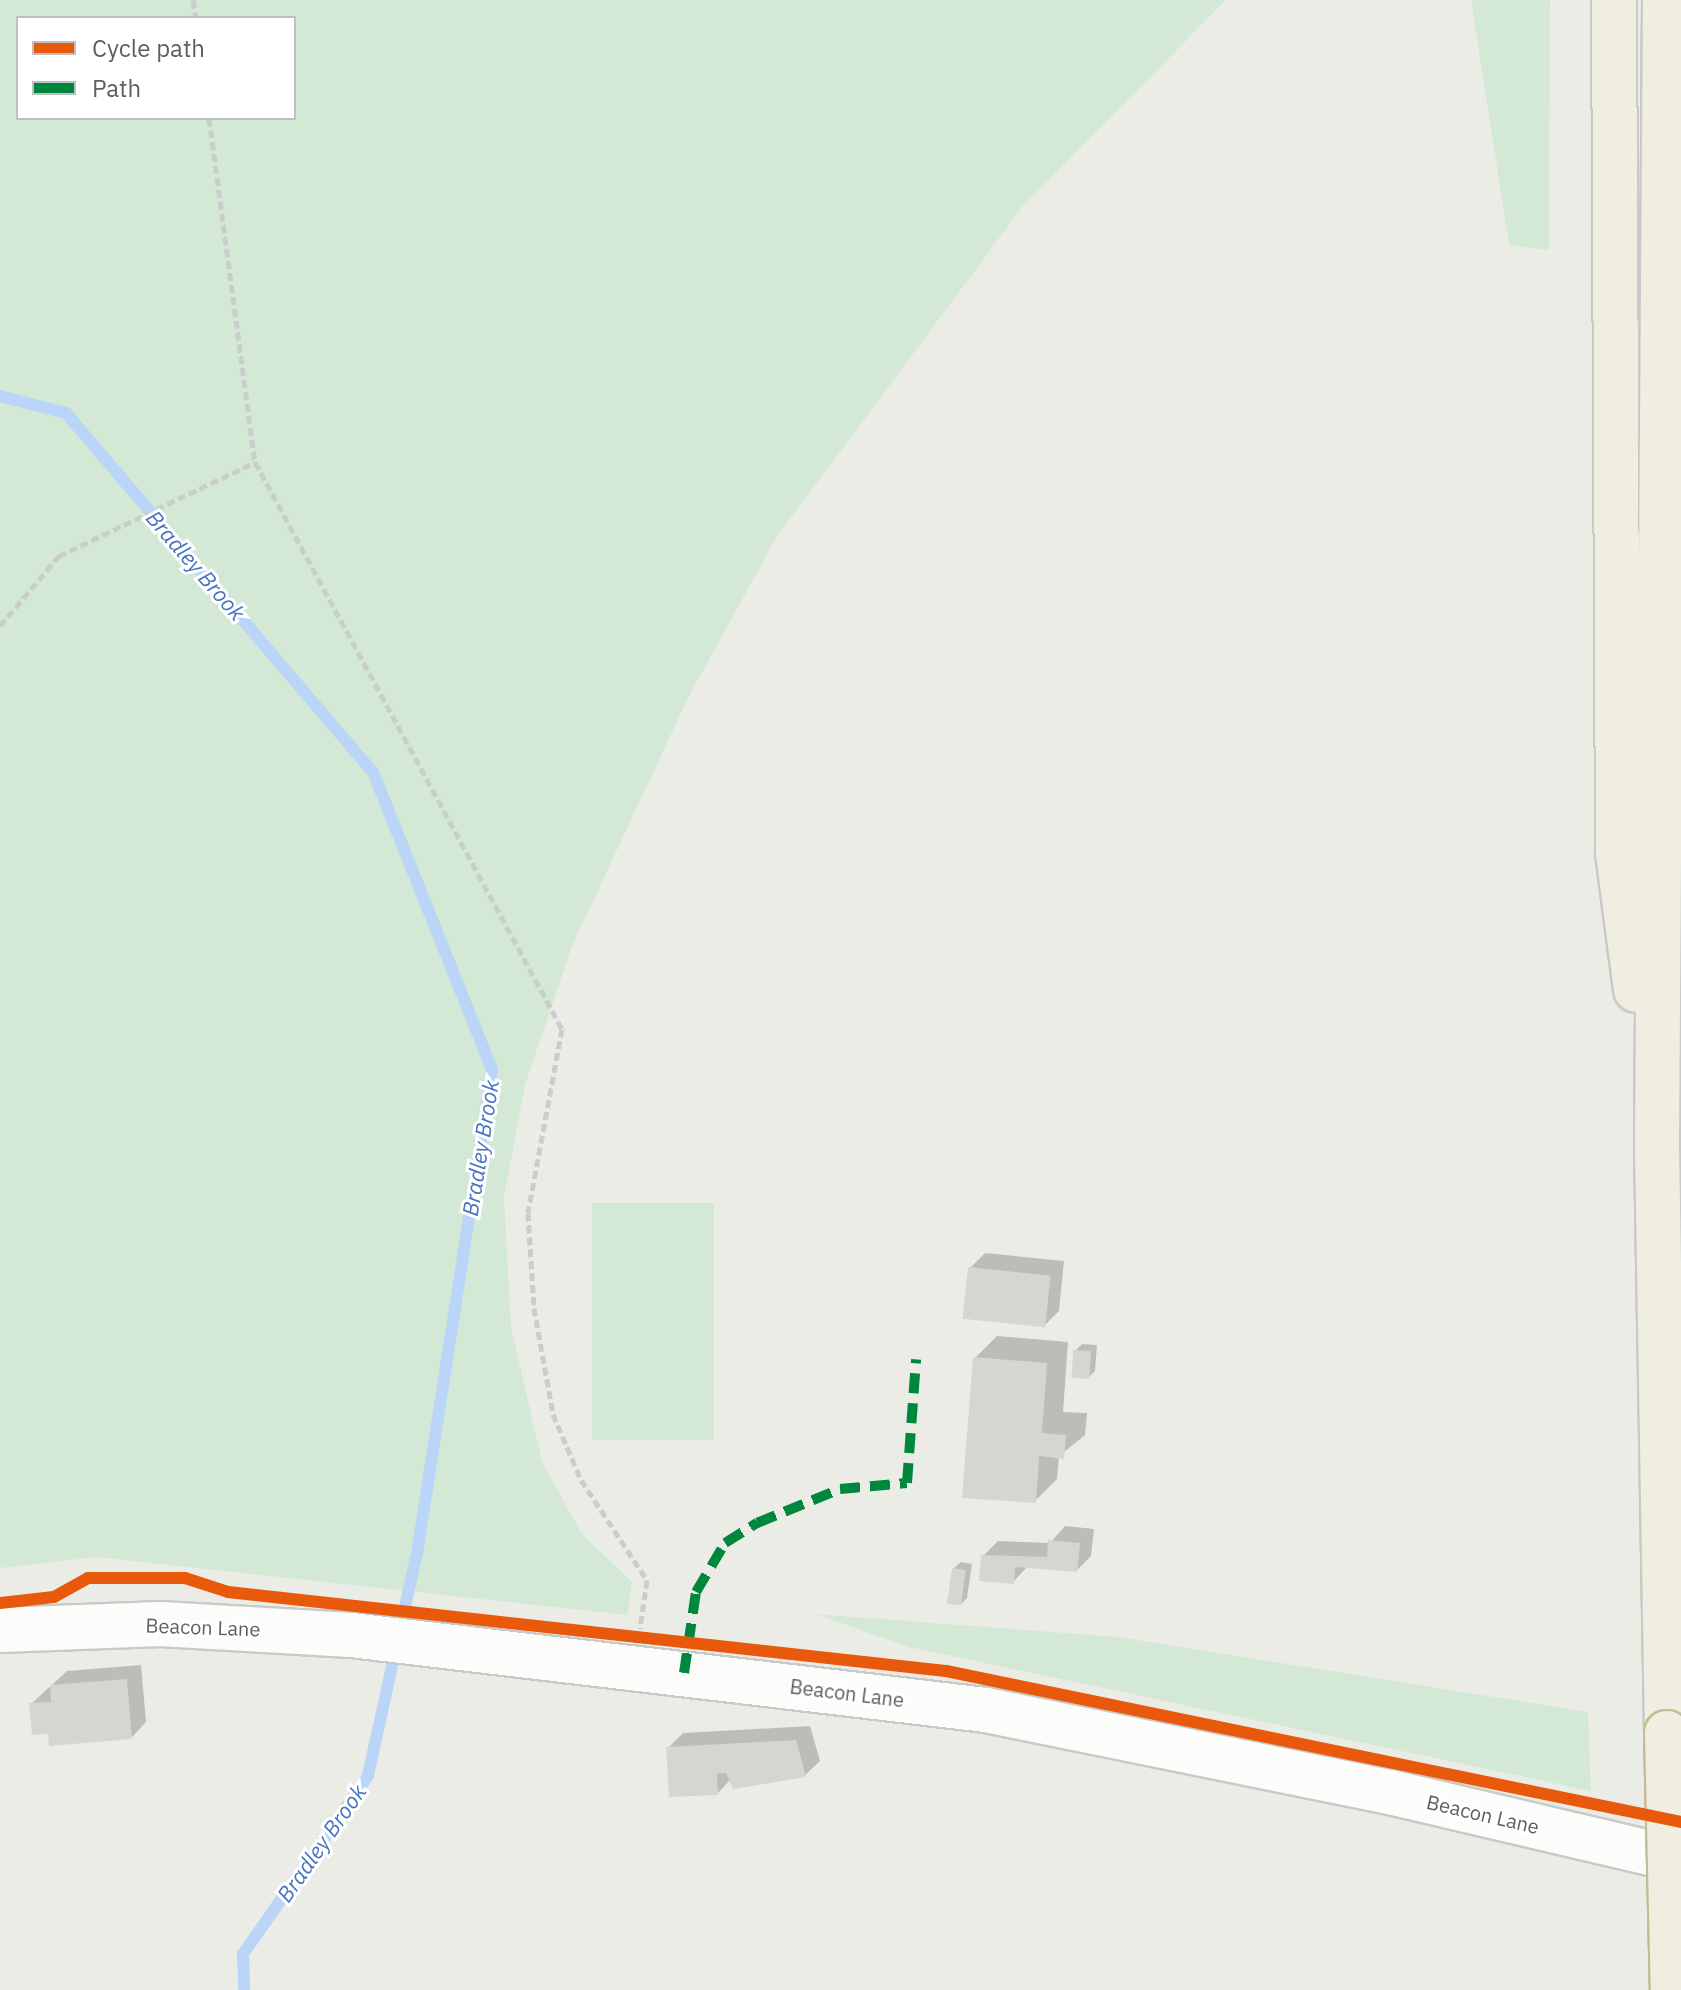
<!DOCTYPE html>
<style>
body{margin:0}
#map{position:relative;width:1681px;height:1990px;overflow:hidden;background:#ecece7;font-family:"IBM Plex Sans",sans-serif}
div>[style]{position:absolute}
.green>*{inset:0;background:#d4e9d5;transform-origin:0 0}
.shadow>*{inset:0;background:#0003}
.stream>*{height:12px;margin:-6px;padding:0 6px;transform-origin:6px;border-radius:6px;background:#bad5f8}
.building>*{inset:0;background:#d6d5d2;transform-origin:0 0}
.path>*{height:5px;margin-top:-2.5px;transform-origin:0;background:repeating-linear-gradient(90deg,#c9cdcb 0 8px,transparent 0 12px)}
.roads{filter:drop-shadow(2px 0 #c9c9c8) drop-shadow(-2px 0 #c9c9c8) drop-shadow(0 2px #c9c9c8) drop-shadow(0 -2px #c9c9c8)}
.secondary>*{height:44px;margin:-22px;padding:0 22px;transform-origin:22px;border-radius:22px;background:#fcfcfb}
.motorway>*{height:44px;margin:-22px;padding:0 22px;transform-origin:22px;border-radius:22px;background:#efeee1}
.bridges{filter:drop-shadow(2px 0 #c4bc93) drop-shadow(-2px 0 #c4bc93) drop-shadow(0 2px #c4bc93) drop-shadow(0 -2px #c4bc93)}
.motorway-bridge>*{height:44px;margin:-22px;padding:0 22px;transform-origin:22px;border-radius:22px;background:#efeee1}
.quiet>*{height:10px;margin-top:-5px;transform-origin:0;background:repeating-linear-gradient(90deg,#00873e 0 20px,transparent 0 30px)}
.cycleway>*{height:12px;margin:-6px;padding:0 6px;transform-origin:6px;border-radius:6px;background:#e8590c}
span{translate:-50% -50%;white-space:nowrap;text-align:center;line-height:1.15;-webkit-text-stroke:6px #fff;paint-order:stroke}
.street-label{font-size:20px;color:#5c5f65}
.water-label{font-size:22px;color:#4672c3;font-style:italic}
.legend{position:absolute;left:16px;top:16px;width:280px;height:104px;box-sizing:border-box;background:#fff;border:2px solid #bebfc1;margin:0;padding:10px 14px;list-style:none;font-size:24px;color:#5c5f65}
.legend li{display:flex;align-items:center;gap:16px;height:40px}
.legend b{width:40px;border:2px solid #bebfc1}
</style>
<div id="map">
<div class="green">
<i style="clip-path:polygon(evenodd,0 0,1226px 0,1023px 206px,776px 538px,688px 698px,572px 946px,525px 1085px,504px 1197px,511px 1326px,542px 1462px,582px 1534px,632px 1582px,627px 1615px,97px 1557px,0 1568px,0 0,18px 18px,294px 18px,294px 118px,18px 118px,18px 18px)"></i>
<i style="clip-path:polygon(1471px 0,1550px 0,1549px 250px,1509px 245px)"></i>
<i style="left:592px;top:1203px;width:122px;height:237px"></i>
<i style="clip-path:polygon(815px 1614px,1118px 1637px,1588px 1712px,1591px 1791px,909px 1647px)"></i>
</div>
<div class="shadow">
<i style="clip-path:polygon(985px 1253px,1064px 1261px,1059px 1311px,1045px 1325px,970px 1268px)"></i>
<i style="clip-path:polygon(997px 1336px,1068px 1342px,1063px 1412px,1087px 1413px,1085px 1435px,1059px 1456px,1057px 1479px,1035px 1501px,975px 1358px)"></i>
<i style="clip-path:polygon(1082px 1344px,1097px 1345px,1095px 1371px,1088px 1378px,1075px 1351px)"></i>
<i style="clip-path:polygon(1065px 1526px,1094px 1529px,1091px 1556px,1077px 1570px,1028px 1566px,1013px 1582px,983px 1556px,998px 1541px,1050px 1543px)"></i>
<i style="clip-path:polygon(961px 1562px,972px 1564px,967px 1598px,960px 1605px,954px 1568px)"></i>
<i style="clip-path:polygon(141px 1665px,146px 1722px,132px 1737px,50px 1731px,31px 1704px,67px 1671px)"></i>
<i style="clip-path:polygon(810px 1726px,820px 1761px,805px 1775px,731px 1779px,718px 1793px,668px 1748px,683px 1733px)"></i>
</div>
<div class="stream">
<i style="left:0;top:396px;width:68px;rotate:14.4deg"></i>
<i style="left:66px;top:413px;width:472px;rotate:49.5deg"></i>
<i style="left:373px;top:772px;width:320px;rotate:68.2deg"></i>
<i style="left:492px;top:1069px;width:485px;rotate:98.8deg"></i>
<i style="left:418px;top:1548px;width:233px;rotate:102.4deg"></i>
<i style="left:368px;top:1776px;width:218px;rotate:125.1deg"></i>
<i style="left:243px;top:1954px;width:36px;rotate:88deg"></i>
</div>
<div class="building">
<i style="left:968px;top:1267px;width:83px;height:52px;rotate:6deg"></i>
<i style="left:1073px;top:1350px;width:18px;height:28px;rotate:3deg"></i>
<i style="clip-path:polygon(973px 1357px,1047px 1363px,1042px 1433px,1066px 1435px,1064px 1459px,1039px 1456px,1036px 1503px,962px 1498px)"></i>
<i style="clip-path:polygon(1048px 1540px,1080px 1543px,1077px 1572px,1015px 1567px,1014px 1584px,979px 1581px,981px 1555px,1047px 1557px)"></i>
<i style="left:952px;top:1568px;width:14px;height:36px;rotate:8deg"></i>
<i style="clip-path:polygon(127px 1679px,132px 1739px,49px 1746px,48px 1734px,32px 1735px,29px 1703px,51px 1702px,50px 1685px)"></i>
<i style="clip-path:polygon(796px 1740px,806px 1777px,733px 1789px,726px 1773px,717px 1773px,718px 1795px,669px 1797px,666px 1747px)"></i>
</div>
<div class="path">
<i style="left:193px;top:0;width:18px;rotate:81deg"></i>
<i style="left:209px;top:118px;width:347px;rotate:82.4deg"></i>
<i style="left:255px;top:462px;width:645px;rotate:61.57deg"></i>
<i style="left:562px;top:1029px;width:187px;rotate:100.5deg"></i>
<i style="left:528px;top:1213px;width:95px;rotate:86.4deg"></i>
<i style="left:534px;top:1308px;width:108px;rotate:79.8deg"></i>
<i style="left:553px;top:1414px;width:72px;rotate:67deg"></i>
<i style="left:581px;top:1480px;width:120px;rotate:56.6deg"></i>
<i style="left:647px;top:1580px;width:49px;rotate:98.1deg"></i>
<i style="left:0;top:626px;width:92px;rotate:-49.9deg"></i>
<i style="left:59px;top:556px;width:217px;rotate:-25.6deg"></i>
</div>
<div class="roads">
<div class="secondary">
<i style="left:0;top:1630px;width:161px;rotate:-2.1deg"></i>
<i style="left:161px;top:1624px;width:190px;rotate:3.3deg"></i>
<i style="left:351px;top:1635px;width:639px;rotate:6.74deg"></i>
<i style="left:986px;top:1710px;width:412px;rotate:11.5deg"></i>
<i style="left:1390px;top:1792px;width:299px;rotate:13.2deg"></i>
</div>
<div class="motorway">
<i style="left:1614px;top:0;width:853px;rotate:89.73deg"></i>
<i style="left:1618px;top:853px;width:138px;rotate:82.5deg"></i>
<i style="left:1665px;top:0;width:1147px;rotate:90.4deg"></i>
<i style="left:1657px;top:1147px;width:586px;rotate:89.02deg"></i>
</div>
</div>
<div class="bridges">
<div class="motorway-bridge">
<i style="left:1667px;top:1733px;width:257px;rotate:88.7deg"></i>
</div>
</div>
<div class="quiet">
<i style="left:684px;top:1673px;width:82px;rotate:-81.6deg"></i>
<i style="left:696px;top:1592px;width:57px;rotate:-59.4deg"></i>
<i style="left:725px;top:1543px;width:38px;rotate:-32deg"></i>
<i style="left:757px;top:1523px;width:90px;rotate:-22.3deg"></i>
<i style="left:840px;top:1489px;width:67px;rotate:-5.1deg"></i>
<i style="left:907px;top:1483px;width:124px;rotate:-85.8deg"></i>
</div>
<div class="cycleway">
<i style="left:0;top:1603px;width:54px;rotate:-6.3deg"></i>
<i style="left:54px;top:1597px;width:39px;rotate:-29deg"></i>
<i style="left:88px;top:1578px;width:97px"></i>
<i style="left:185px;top:1578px;width:45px;rotate:18deg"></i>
<i style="left:228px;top:1592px;width:722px;rotate:6.28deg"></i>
<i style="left:946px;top:1671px;width:750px;rotate:11.61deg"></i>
</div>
<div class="street-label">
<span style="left:203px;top:1627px;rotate:2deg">Beacon Lane</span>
<span style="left:847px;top:1693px;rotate:7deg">Beacon Lane</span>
<span style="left:1483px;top:1814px;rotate:13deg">Beacon Lane</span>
</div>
<div class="water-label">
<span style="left:196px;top:565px;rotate:49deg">Bradley Brook</span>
<span style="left:480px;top:1148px;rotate:-81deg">Bradley Brook</span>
<span style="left:321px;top:1843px;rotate:-55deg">Bradley Brook</span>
</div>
<ul class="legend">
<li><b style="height:10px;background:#e8590c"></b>Cycle path</li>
<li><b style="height:10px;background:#00873e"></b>Path</li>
</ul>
</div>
